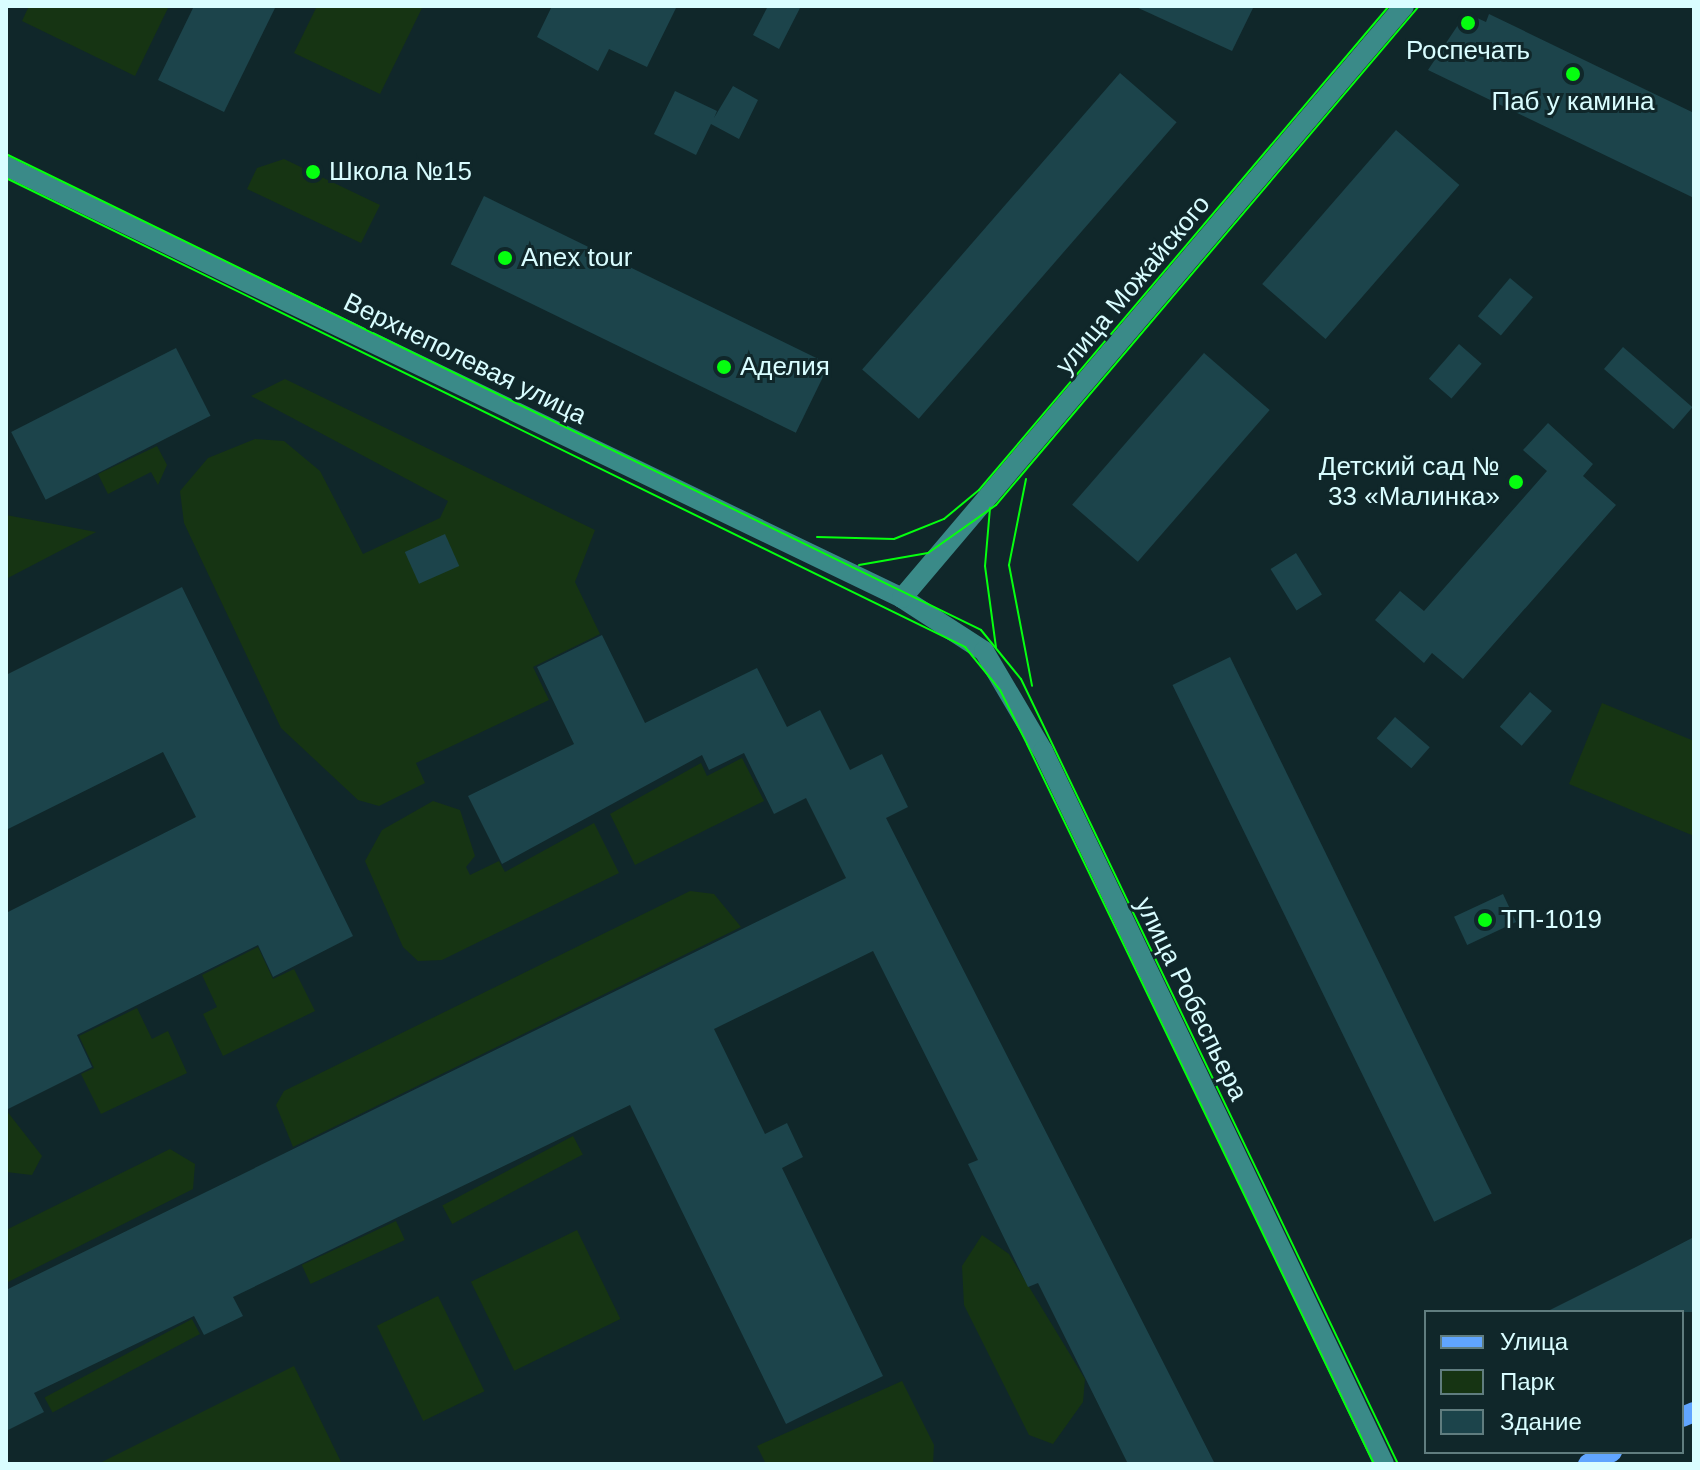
<!DOCTYPE html>
<meta charset="utf-8">
<style>
body{margin:0}
#map{position:relative;width:1700px;height:1470px;overflow:hidden;background:#10272a;font-family:Helvetica,sans-serif}
div>[style]{position:absolute}
.green>*{inset:0;background:#163413;transform-origin:0 0}
.building>*{inset:0;background:#1c444b;transform-origin:0 0}
.minor>*{height:20px;margin:-10px;padding:0 10px;transform-origin:10px;border-radius:10px;background:#3a8a88}
.major>*{height:20px;margin:-10px;padding:0 10px;transform-origin:10px;border-radius:10px;background:#60a5ff}
.tram>*{height:2px;margin:-1px;padding:0 1px;transform-origin:1px;border-radius:1px;background:#05ff0f}
.dots>*{width:22px;height:22px;translate:-50% -50%;box-sizing:border-box;border:4px solid #10272a;border-radius:50%}
span{translate:-50% -50%;white-space:nowrap;text-align:center;line-height:1.15;-webkit-text-stroke:6px #10272a;paint-order:stroke}
.poi-label{font-size:26px;color:#d9fdff}
.left{translate:0 -50%;text-align:left}
.right{translate:-100% -50%;text-align:right}
.street-label{font-size:26px;color:#d9fdff}
.frame{position:absolute;inset:0;border:8px solid #d9fdff;pointer-events:none}
.legend{position:absolute;left:1424px;top:1310px;width:260px;height:144px;box-sizing:border-box;background:#10272a;border:2px solid #607d7f;margin:0;padding:10px 14px;list-style:none;font-size:24px;color:#d9fdff}
.legend li{display:flex;align-items:center;gap:16px;height:40px}
.legend b{width:40px;border:2px solid #607d7f}
</style>
<div id="map">
<div class="green">
<i style="clip-path:polygon(29px 6px,169px 6px,135px 76px,22px 21px)"></i>
<i style="clip-path:polygon(317px 6px,423px 6px,380px 94px,294px 53px)"></i>
<i style="clip-path:polygon(284px 159px,380px 205px,361px 243px,247px 189px,257px 168px)"></i>
<i style="clip-path:polygon(285px 379px,595px 530px,575px 582px,600px 634px,533px 667px,549px 700px,416px 763px,425px 783px,379px 806px,358px 800px,281px 728px,184px 523px,180px 491px,208px 458px,255px 439px,284px 441px,320px 471px,363px 554px,440px 518px,448px 501px,251px 396px)"></i>
<i style="clip-path:polygon(157px 446px,167px 465px,158px 485px,151px 472px,108px 494px,98px 474px)"></i>
<i style="clip-path:polygon(6px 515px,96px 532px,6px 579px)"></i>
<i style="clip-path:polygon(1602px 703px,1694px 741px,1694px 836px,1569px 784px)"></i>
<i style="clip-path:polygon(742px 758px,764px 801px,635px 865px,610px 814px,701px 763px,707px 776px)"></i>
<i style="clip-path:polygon(433px 801px,460px 810px,475px 856px,466px 867px,470px 875px,499px 861px,505px 872px,594px 823px,619px 873px,442px 960px,418px 961px,403px 947px,365px 861px,382px 830px)"></i>
<i style="clip-path:polygon(690px 891px,714px 894px,741px 927px,293px 1147px,276px 1105px,284px 1091px)"></i>
<i style="clip-path:polygon(258px 947px,273px 979px,294px 969px,315px 1011px,223px 1056px,203px 1014px,217px 1007px,202px 975px)"></i>
<i style="clip-path:polygon(137px 1008px,152px 1039px,168px 1031px,187px 1073px,101px 1114px,81px 1074px,94px 1068px,79px 1036px)"></i>
<i style="clip-path:polygon(6px 1110px,42px 1156px,32px 1175px,6px 1172px)"></i>
<i style="left:573px;top:1136px;width:21px;height:148px;rotate:62deg"></i>
<i style="clip-path:polygon(170px 1149px,195px 1164px,193px 1189px,6px 1283px,6px 1230px)"></i>
<i style="left:396px;top:1221px;width:21px;height:104px;rotate:65deg"></i>
<i style="left:577px;top:1230px;width:99px;height:118px;rotate:64deg"></i>
<i style="clip-path:polygon(982px 1235px,1009px 1254px,1085px 1379px,1083px 1402px,1053px 1444px,1029px 1435px,964px 1305px,962px 1266px)"></i>
<i style="left:438px;top:1296px;width:106px;height:68px;rotate:64deg"></i>
<i style="left:192px;top:1319px;width:17px;height:167px;rotate:62deg"></i>
<i style="clip-path:polygon(294px 1366px,342px 1464px,98px 1464px)"></i>
<i style="clip-path:polygon(902px 1381px,934px 1445px,933px 1464px,766px 1464px,757px 1446px)"></i>
</div>
<div class="building">
<i style="clip-path:polygon(194px 6px,276px 6px,224px 112px,158px 80px)"></i>
<i style="clip-path:polygon(552px 6px,677px 6px,647px 67px,609px 49px,598px 71px,537px 37px)"></i>
<i style="clip-path:polygon(768px 6px,801px 6px,779px 49px,753px 35px)"></i>
<i style="clip-path:polygon(1134px 6px,1254px 6px,1232px 51px)"></i>
<i style="clip-path:polygon(1466px 13px,1486px 22px,1489px 14px,1694px 113px,1694px 198px,1428px 70px)"></i>
<i style="left:1120px;top:73px;width:75px;height:393px;rotate:41deg"></i>
<i style="clip-path:polygon(733px 86px,758px 100px,739px 139px,711px 124px,696px 155px,654px 134px,675px 91px,717px 111px,714px 118px)"></i>
<i style="left:1396px;top:130px;width:84px;height:204px;rotate:41deg"></i>
<i style="left:484px;top:196px;width:384px;height:76px;rotate:26deg"></i>
<i style="left:1510px;top:278px;width:30px;height:50px;rotate:40deg"></i>
<i style="left:1459px;top:344px;width:30px;height:46px;rotate:41deg"></i>
<i style="left:1623px;top:347px;width:92px;height:29px;rotate:41deg"></i>
<i style="left:176px;top:348px;width:76px;height:185px;rotate:63deg"></i>
<i style="left:1204px;top:353px;width:87px;height:201px;rotate:41deg"></i>
<i style="clip-path:polygon(1548px 423px,1593px 464px,1583px 476px,1616px 505px,1463px 679px,1432px 653px,1424px 663px,1375px 620px,1400px 591px,1424px 611px,1547px 471px,1523px 450px)"></i>
<i style="left:445px;top:534px;width:35px;height:44px;rotate:66deg"></i>
<i style="left:1296px;top:553px;width:49px;height:30px;rotate:58deg"></i>
<i style="clip-path:polygon(182px 587px,353px 936px,273px 977px,258px 945px,77px 1035px,92px 1067px,6px 1110px,6px 913px,196px 817px,163px 752px,6px 830px,6px 675px)"></i>
<i style="clip-path:polygon(602px 635px,645px 723px,757px 668px,787px 727px,820px 710px,850px 770px,882px 754px,908px 807px,886px 818px,1215px 1464px,1128px 1464px,1038px 1283px,1028px 1287px,968px 1164px,978px 1160px,873px 951px,714px 1029px,765px 1134px,787px 1123px,803px 1157px,782px 1168px,883px 1376px,786px 1424px,630px 1105px,233px 1297px,243px 1316px,204px 1335px,194px 1316px,34px 1393px,44px 1412px,6px 1431px,6px 1290px,846px 878px,806px 798px,774px 814px,744px 753px,709px 770px,702px 755px,502px 864px,468px 796px,574px 744px,537px 667px)"></i>
<i style="left:1230px;top:657px;width:597px;height:64px;rotate:64deg"></i>
<i style="left:1530px;top:692px;width:29px;height:46px;rotate:41deg"></i>
<i style="left:1395px;top:717px;width:46px;height:28px;rotate:41deg"></i>
<i style="left:1503px;top:894px;width:31px;height:54px;rotate:65deg"></i>
<i style="clip-path:polygon(1694px 1237px,1694px 1312px,1546px 1312px,1634px 1268px)"></i>
</div>
<div class="minor">
<i style="left:6px;top:166px;width:995px;rotate:25.74deg"></i>
<i style="left:902px;top:598px;width:98px;rotate:32.9deg"></i>
<i style="left:984px;top:651px;width:116px;rotate:59.5deg"></i>
<i style="left:1043px;top:751px;width:790px;rotate:64.44deg"></i>
<i style="left:902px;top:598px;width:776px;rotate:-49.7deg"></i>
</div>
<div class="major">
<i style="left:1682px;top:1417px;width:13px;rotate:-23deg"></i>
<i style="left:1588px;top:1464px;width:27px;rotate:-27deg"></i>
</div>
<div class="tram">
<i style="left:6px;top:154px;width:1085px;rotate:26.02deg"></i>
<i style="left:981px;top:630px;width:63px;rotate:50.8deg"></i>
<i style="left:1021px;top:679px;width:871px;rotate:64.35deg"></i>
<i style="left:6px;top:178px;width:1068px;rotate:26.06deg"></i>
<i style="left:965px;top:647px;width:55px;rotate:50.9deg"></i>
<i style="left:1000px;top:690px;width:60px;rotate:63.4deg"></i>
<i style="left:1027px;top:744px;width:799px;rotate:64.27deg"></i>
<i style="left:1026px;top:479px;width:88px;rotate:101.2deg"></i>
<i style="left:1009px;top:565px;width:123px;rotate:79.2deg"></i>
<i style="left:990px;top:508px;width:58px;rotate:94.9deg"></i>
<i style="left:985px;top:566px;width:82px;rotate:82.3deg"></i>
<i style="left:817px;top:537px;width:77px;rotate:1.5deg"></i>
<i style="left:894px;top:539px;width:54px;rotate:-21.8deg"></i>
<i style="left:944px;top:519px;width:45px;rotate:-39.6deg"></i>
<i style="left:979px;top:490px;width:634px;rotate:-49.73deg"></i>
<i style="left:859px;top:565px;width:70px;rotate:-9.9deg"></i>
<i style="left:928px;top:553px;width:83px;rotate:-35.2deg"></i>
<i style="left:996px;top:505px;width:654px;rotate:-49.71deg"></i>
</div>
<div class="dots">
<i style="left:1468px;top:23px;background:#05ff0f"></i>
<i style="left:1573px;top:74px;background:#05ff0f"></i>
<i style="left:313px;top:172px;background:#05ff0f"></i>
<i style="left:505px;top:258px;background:#05ff0f"></i>
<i style="left:724px;top:367px;background:#05ff0f"></i>
<i style="left:1516px;top:482px;background:#05ff0f"></i>
<i style="left:1485px;top:920px;background:#05ff0f"></i>
</div>
<div class="poi-label">
<span style="left:1468px;top:51px">Роспечать</span>
<span style="left:1573px;top:102px">Паб у камина</span>
<span class="left" style="left:329px;top:172px">Школа №15</span>
<span class="left" style="left:521px;top:258px">Anex tour</span>
<span class="left" style="left:740px;top:367px">Аделия</span>
<span class="right" style="left:1500px;top:482px">Детский сад №<br>33 «Малинка»</span>
<span class="left" style="left:1501px;top:920px">ТП-1019</span>
</div>
<div class="street-label">
<span style="left:1133px;top:285px;rotate:-50deg">улица Можайского</span>
<span style="left:465px;top:359px;rotate:26deg">Верхнеполевая улица</span>
<span style="left:1191px;top:999px;rotate:64deg">улица Робеспьера</span>
</div>
<div class="frame"></div>
<ul class="legend">
<li><b style="height:10px;background:#60a5ff"></b>Улица</li>
<li><b style="height:22px;background:#163413"></b>Парк</li>
<li><b style="height:22px;background:#1c444b"></b>Здание</li>
</ul>
</div>
